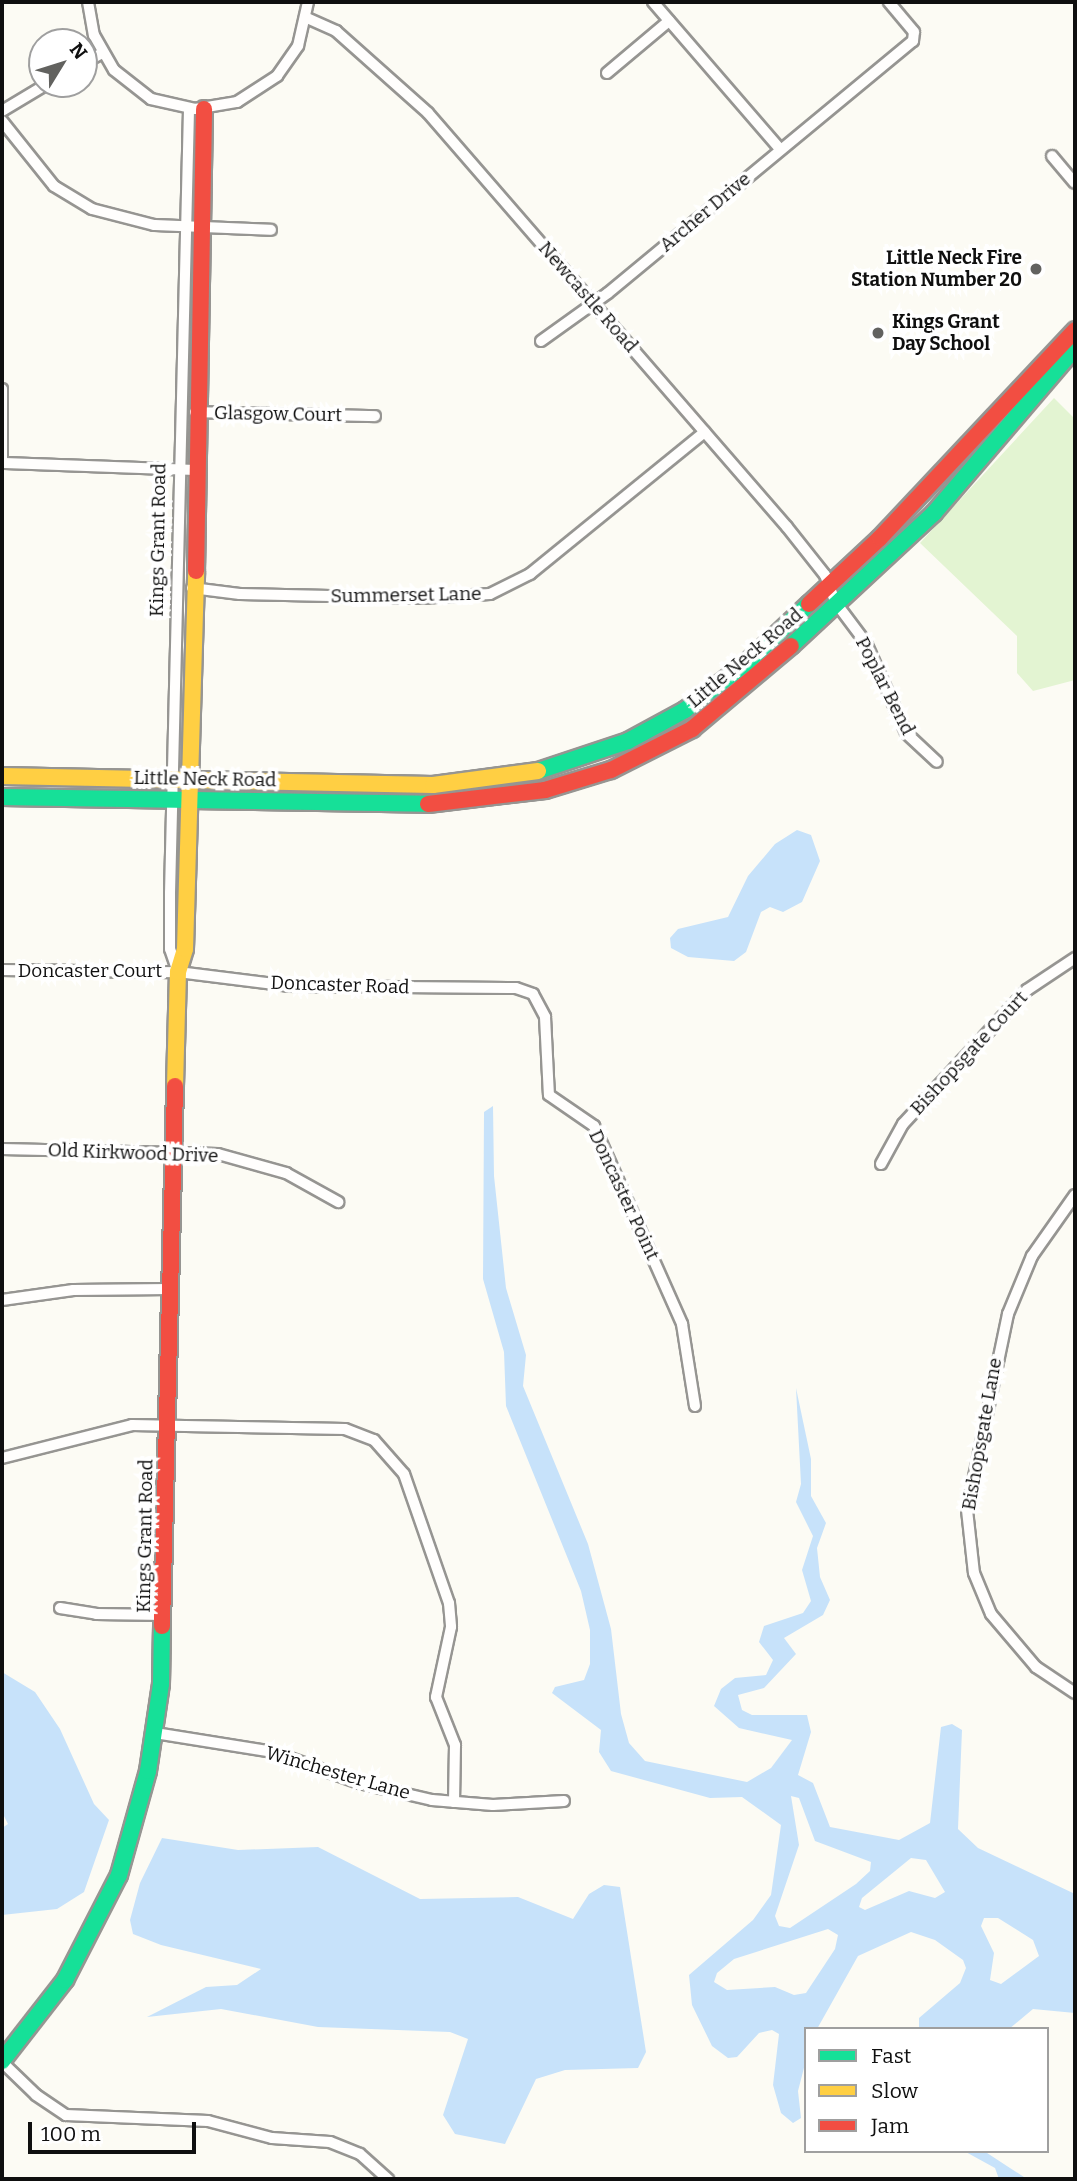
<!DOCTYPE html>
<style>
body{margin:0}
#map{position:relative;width:1077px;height:2181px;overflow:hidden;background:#fcfbf4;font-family:Bitter,serif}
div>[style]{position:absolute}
.green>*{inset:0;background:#e3f4d2}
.water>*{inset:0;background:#c7e2fa}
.roads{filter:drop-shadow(2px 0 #969592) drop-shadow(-2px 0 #969592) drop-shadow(0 2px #969592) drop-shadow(0 -2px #969592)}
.street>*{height:10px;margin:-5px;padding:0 5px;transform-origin:5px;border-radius:5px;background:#fffefd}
.fast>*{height:16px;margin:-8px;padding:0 8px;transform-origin:8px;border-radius:8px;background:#16e098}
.slow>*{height:16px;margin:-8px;padding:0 8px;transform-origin:8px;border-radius:8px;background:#ffcf43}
.jam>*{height:16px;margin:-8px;padding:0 8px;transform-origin:8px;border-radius:8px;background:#f24e42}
.dots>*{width:19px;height:19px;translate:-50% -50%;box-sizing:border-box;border:4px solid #fff;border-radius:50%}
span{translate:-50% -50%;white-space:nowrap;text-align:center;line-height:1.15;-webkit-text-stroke:7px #fff;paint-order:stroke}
.street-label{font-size:19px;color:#0f0f0f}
.poi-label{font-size:19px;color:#0f0f0f;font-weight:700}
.right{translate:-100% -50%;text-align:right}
.left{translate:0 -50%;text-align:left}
.frame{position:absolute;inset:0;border:4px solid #0f0f0f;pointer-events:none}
.legend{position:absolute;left:804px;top:2027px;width:245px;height:126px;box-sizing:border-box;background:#fff;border:2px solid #9f9f9f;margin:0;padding:9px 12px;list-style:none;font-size:21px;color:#0f0f0f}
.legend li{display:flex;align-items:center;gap:14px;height:35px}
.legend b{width:35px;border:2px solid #9f9f9f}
.north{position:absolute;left:28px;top:28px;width:70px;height:70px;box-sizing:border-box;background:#fff;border:2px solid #9f9f9f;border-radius:50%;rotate:52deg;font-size:19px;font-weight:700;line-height:28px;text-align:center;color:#0f0f0f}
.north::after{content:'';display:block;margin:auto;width:24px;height:32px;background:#62625f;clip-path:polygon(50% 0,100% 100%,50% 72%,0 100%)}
.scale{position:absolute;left:28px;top:2122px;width:168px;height:32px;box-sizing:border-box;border:4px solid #0f0f0f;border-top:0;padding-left:9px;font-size:21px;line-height:24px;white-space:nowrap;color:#0f0f0f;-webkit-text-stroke:5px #fff;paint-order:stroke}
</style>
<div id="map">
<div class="green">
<i style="clip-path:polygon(1054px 398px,1075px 419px,1075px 680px,1033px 691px,1017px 673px,1017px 636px,920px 543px)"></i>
</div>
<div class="water">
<i style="clip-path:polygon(797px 830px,811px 835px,820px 861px,802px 902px,783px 912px,770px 907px,761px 912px,746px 952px,734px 961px,688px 957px,671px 948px,670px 938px,678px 929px,728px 917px,748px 876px,775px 844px)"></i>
<i style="clip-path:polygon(evenodd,493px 1106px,494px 1176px,506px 1288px,526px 1355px,523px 1386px,588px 1544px,611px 1629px,621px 1714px,629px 1743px,645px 1761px,747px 1782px,771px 1768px,792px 1740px,739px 1728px,714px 1706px,721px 1689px,735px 1678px,766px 1675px,773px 1660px,759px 1642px,764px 1626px,803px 1613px,811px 1601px,802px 1570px,813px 1536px,796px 1502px,801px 1484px,796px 1388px,811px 1459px,811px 1496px,826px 1523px,817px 1548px,820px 1577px,830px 1600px,823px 1615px,784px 1638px,796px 1654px,764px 1688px,738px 1695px,742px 1710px,752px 1715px,807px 1715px,811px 1732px,798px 1775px,813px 1783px,830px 1827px,899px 1840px,930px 1823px,941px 1727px,952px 1724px,962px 1730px,958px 1829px,978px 1848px,1075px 1894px,1075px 2013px,1033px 2009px,1009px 2029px,919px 2029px,919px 2018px,960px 1983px,966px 1968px,963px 1960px,935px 1940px,911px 1932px,858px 1956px,817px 2029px,806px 2029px,806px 2060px,798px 2091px,801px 2118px,793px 2123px,781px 2113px,773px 2085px,779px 2034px,772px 2030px,759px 2033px,737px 2057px,728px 2058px,712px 2046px,692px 2005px,689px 1975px,753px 1920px,771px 1895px,781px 1825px,742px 1797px,710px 1798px,611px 1771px,599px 1752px,601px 1730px,552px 1693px,555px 1687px,584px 1680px,590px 1664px,590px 1630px,581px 1591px,506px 1406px,504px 1352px,483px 1279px,484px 1112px,493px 1106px,791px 1796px,799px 1798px,815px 1841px,871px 1862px,870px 1871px,856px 1884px,790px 1928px,779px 1926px,775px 1916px,799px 1845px,791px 1796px,493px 1106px,911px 1858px,926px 1860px,945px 1892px,935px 1898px,909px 1891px,865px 1910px,859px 1907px,862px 1898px,911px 1858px,493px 1106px,984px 1918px,998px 1918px,1033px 1940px,1039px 1956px,1001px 1984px,990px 1980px,994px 1953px,981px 1926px,984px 1918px,493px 1106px,828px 1929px,838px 1935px,835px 1949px,806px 1993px,794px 1995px,775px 1987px,727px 1990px,714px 1982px,717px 1973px,734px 1959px,828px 1929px)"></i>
<i style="clip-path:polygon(2px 1672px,35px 1692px,60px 1729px,94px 1804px,109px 1820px,84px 1892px,57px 1909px,2px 1915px,2px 1828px,8px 1824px,2px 1812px)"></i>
<i style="clip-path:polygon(162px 1838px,238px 1850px,318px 1847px,420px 1899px,518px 1897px,573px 1919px,589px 1894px,604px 1885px,620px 1887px,646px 2052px,638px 2068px,565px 2070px,536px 2079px,505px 2144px,455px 2134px,443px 2115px,468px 2039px,450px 2032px,318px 2027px,221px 2009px,147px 2017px,206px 1987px,237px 1985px,261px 1969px,161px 1945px,133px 1934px,130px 1920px,140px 1883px)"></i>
<i style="clip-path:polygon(964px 2151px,984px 2151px,1027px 2179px,999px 2179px,995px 2168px)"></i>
</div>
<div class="roads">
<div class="street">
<i style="left:88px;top:2px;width:34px;rotate:80deg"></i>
<i style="left:94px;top:35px;width:40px;rotate:60.3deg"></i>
<i style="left:114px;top:70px;width:47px;rotate:38.1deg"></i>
<i style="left:151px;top:99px;width:45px;rotate:12.8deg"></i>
<i style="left:195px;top:109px;width:43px;rotate:-9.5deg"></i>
<i style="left:237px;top:102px;width:48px;rotate:-33deg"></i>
<i style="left:277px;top:76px;width:37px;rotate:-55deg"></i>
<i style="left:298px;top:46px;width:45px;rotate:-77.2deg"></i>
<i style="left:653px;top:2px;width:194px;rotate:49.2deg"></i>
<i style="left:307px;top:18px;width:32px;rotate:24deg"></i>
<i style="left:336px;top:31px;width:123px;rotate:41.7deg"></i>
<i style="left:428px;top:113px;width:548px;rotate:49.07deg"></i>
<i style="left:787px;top:527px;width:61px;rotate:51.6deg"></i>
<i style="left:825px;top:575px;width:30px;rotate:69deg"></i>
<i style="left:836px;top:603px;width:50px;rotate:53.1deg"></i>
<i style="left:866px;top:643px;width:98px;rotate:66deg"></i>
<i style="left:906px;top:733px;width:42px;rotate:43.1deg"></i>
<i style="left:84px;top:63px;width:21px;rotate:-29deg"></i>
<i style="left:607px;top:73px;width:81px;rotate:-40deg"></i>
<i style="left:2px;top:111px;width:52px;rotate:-31deg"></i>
<i style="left:2px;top:121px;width:83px;rotate:51.3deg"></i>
<i style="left:54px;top:186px;width:44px;rotate:31.2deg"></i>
<i style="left:92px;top:209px;width:64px;rotate:14.5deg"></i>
<i style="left:154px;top:225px;width:117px;rotate:2.4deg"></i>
<i style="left:1052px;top:156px;width:35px;rotate:50deg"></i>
<i style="left:541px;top:341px;width:82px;rotate:-35.6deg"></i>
<i style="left:608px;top:293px;width:396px;rotate:-39.6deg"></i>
<i style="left:913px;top:41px;width:9px;rotate:-84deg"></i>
<i style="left:914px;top:32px;width:39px;rotate:-130deg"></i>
<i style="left:2px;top:389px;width:71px;rotate:90deg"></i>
<i style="left:195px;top:412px;width:180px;rotate:1.3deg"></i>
<i style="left:2px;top:463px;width:195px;rotate:2.1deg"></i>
<i style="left:192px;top:588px;width:48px;rotate:7.1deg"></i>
<i style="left:240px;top:594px;width:180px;rotate:1.3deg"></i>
<i style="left:420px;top:598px;width:70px;rotate:-3.3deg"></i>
<i style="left:490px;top:594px;width:45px;rotate:-26.6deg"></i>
<i style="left:530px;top:574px;width:225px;rotate:-39.1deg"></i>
<i style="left:2px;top:970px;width:176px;rotate:0.7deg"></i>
<i style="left:178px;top:972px;width:113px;rotate:7.1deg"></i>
<i style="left:290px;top:986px;width:226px;rotate:0.5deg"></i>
<i style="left:516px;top:988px;width:18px;rotate:19deg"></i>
<i style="left:533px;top:994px;width:26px;rotate:62deg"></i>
<i style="left:545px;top:1017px;width:78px;rotate:87.1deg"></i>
<i style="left:549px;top:1095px;width:55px;rotate:34.6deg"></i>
<i style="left:594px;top:1126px;width:217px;rotate:66deg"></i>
<i style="left:682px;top:1324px;width:83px;rotate:81deg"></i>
<i style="left:178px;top:972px;width:24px;rotate:-109deg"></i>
<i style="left:170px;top:949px;width:56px;rotate:-90deg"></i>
<i style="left:170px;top:893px;width:784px;rotate:-88.61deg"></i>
<i style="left:2px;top:1149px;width:216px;rotate:1.3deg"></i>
<i style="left:218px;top:1154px;width:71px;rotate:15.6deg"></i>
<i style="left:286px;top:1173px;width:60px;rotate:29.1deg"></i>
<i style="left:881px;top:1164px;width:46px;rotate:-61.2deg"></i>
<i style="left:903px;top:1124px;width:183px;rotate:-47.2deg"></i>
<i style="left:1027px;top:990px;width:58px;rotate:-33.7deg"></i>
<i style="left:1075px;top:1195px;width:75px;rotate:125.2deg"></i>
<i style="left:1032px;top:1256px;width:63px;rotate:112.5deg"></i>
<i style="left:1008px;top:1314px;width:200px;rotate:101.8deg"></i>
<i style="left:967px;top:1510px;width:63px;rotate:83.7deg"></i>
<i style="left:974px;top:1573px;width:44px;rotate:67.5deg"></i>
<i style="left:991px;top:1614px;width:70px;rotate:49.7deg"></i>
<i style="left:1036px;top:1667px;width:47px;rotate:33.7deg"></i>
<i style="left:2px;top:1300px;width:72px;rotate:-8deg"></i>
<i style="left:73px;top:1290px;width:97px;rotate:-0.6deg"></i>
<i style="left:2px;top:1458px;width:134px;rotate:-14.2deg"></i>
<i style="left:132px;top:1425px;width:213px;rotate:1.1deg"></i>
<i style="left:345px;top:1429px;width:31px;rotate:21deg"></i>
<i style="left:374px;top:1440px;width:45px;rotate:48.6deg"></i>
<i style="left:404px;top:1474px;width:137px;rotate:70.8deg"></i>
<i style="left:449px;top:1603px;width:24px;rotate:85deg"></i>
<i style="left:451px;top:1627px;width:72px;rotate:102.1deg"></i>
<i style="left:436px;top:1697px;width:52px;rotate:68.4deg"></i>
<i style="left:455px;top:1745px;width:57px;rotate:91deg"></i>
<i style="left:60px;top:1608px;width:36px;rotate:9deg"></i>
<i style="left:96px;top:1614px;width:69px;rotate:0.8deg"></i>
<i style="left:155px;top:1733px;width:120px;rotate:9.1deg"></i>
<i style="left:273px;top:1752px;width:91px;rotate:19.8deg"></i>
<i style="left:359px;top:1783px;width:75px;rotate:13.1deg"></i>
<i style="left:432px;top:1800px;width:61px;rotate:4.7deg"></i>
<i style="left:493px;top:1805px;width:71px;rotate:-3.2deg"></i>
<i style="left:2px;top:2062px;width:47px;rotate:44.1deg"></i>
<i style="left:36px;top:2095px;width:36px;rotate:34deg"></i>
<i style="left:66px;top:2115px;width:142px;rotate:2.4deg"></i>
<i style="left:208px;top:2121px;width:66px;rotate:14.9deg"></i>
<i style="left:272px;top:2138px;width:58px;rotate:3.9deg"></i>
<i style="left:330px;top:2142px;width:32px;rotate:22deg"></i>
<i style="left:360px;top:2154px;width:38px;rotate:42deg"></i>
</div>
<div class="fast">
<i style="left:791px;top:646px;width:195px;rotate:-42.9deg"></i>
<i style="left:934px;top:513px;width:217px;rotate:-49.5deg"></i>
<i style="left:538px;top:771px;width:95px;rotate:-18.4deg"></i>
<i style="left:628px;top:741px;width:65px;rotate:-28.5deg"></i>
<i style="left:685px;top:710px;width:76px;rotate:-37.5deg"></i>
<i style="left:745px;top:664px;width:88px;rotate:-43.2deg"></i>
<i style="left:2px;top:797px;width:426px;rotate:0.9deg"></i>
<i style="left:2px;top:2061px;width:103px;rotate:-52.1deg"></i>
<i style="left:65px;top:1980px;width:118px;rotate:-62.8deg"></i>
<i style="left:119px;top:1875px;width:108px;rotate:-74.4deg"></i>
<i style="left:148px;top:1771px;width:88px;rotate:-81.5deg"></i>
<i style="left:161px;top:1684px;width:58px;rotate:-89deg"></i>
</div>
<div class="slow">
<i style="left:2px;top:776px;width:431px;rotate:1.2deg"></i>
<i style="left:433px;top:785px;width:106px;rotate:-7.6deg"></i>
<i style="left:175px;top:1086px;width:114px;rotate:-88.5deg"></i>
<i style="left:178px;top:972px;width:24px;rotate:-73deg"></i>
<i style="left:185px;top:949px;width:378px;rotate:-88.3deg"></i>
</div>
<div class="jam">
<i style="left:196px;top:571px;width:462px;rotate:-89deg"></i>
<i style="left:809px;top:604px;width:97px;rotate:-42.9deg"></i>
<i style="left:880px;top:538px;width:285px;rotate:-46.8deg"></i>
<i style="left:428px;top:804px;width:118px;rotate:-6.8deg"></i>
<i style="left:545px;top:790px;width:69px;rotate:-16.9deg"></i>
<i style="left:611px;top:770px;width:91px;rotate:-26.8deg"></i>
<i style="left:692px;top:729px;width:129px;rotate:-40deg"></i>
<i style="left:162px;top:1626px;width:540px;rotate:-88.62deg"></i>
</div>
</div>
<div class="dots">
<i style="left:1036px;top:269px;background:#62625f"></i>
<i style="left:878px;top:333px;background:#62625f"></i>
</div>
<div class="street-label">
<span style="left:705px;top:212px;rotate:-40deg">Archer Drive</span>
<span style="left:588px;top:297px;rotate:49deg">Newcastle Road</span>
<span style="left:278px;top:414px;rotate:1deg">Glasgow Court</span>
<span style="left:158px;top:540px;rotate:-89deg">Kings Grant Road</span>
<span style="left:406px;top:595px;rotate:-1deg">Summerset Lane</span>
<span style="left:745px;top:658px;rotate:-40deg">Little Neck Road</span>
<span style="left:885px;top:686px;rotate:63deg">Poplar Bend</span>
<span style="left:205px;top:779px;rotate:1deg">Little Neck Road</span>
<span style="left:90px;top:971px">Doncaster Court</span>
<span style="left:340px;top:985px;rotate:2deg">Doncaster Road</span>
<span style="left:969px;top:1053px;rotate:-47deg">Bishopsgate Court</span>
<span style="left:133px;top:1153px;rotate:2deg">Old Kirkwood Drive</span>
<span style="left:624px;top:1195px;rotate:65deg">Doncaster Point</span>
<span style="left:982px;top:1434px;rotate:-80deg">Bishopsgate Lane</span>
<span style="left:145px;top:1536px;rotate:-89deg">Kings Grant Road</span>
<span style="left:338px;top:1773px;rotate:16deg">Winchester Lane</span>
</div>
<div class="poi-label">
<span class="right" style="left:1022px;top:269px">Little Neck Fire<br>Station Number 20</span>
<span class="left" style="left:892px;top:333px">Kings Grant<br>Day School</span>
</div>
<div class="frame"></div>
<ul class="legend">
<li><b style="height:9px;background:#16e098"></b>Fast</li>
<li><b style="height:9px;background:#ffcf43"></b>Slow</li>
<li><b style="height:9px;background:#f24e42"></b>Jam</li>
</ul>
<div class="north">N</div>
<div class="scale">100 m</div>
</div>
